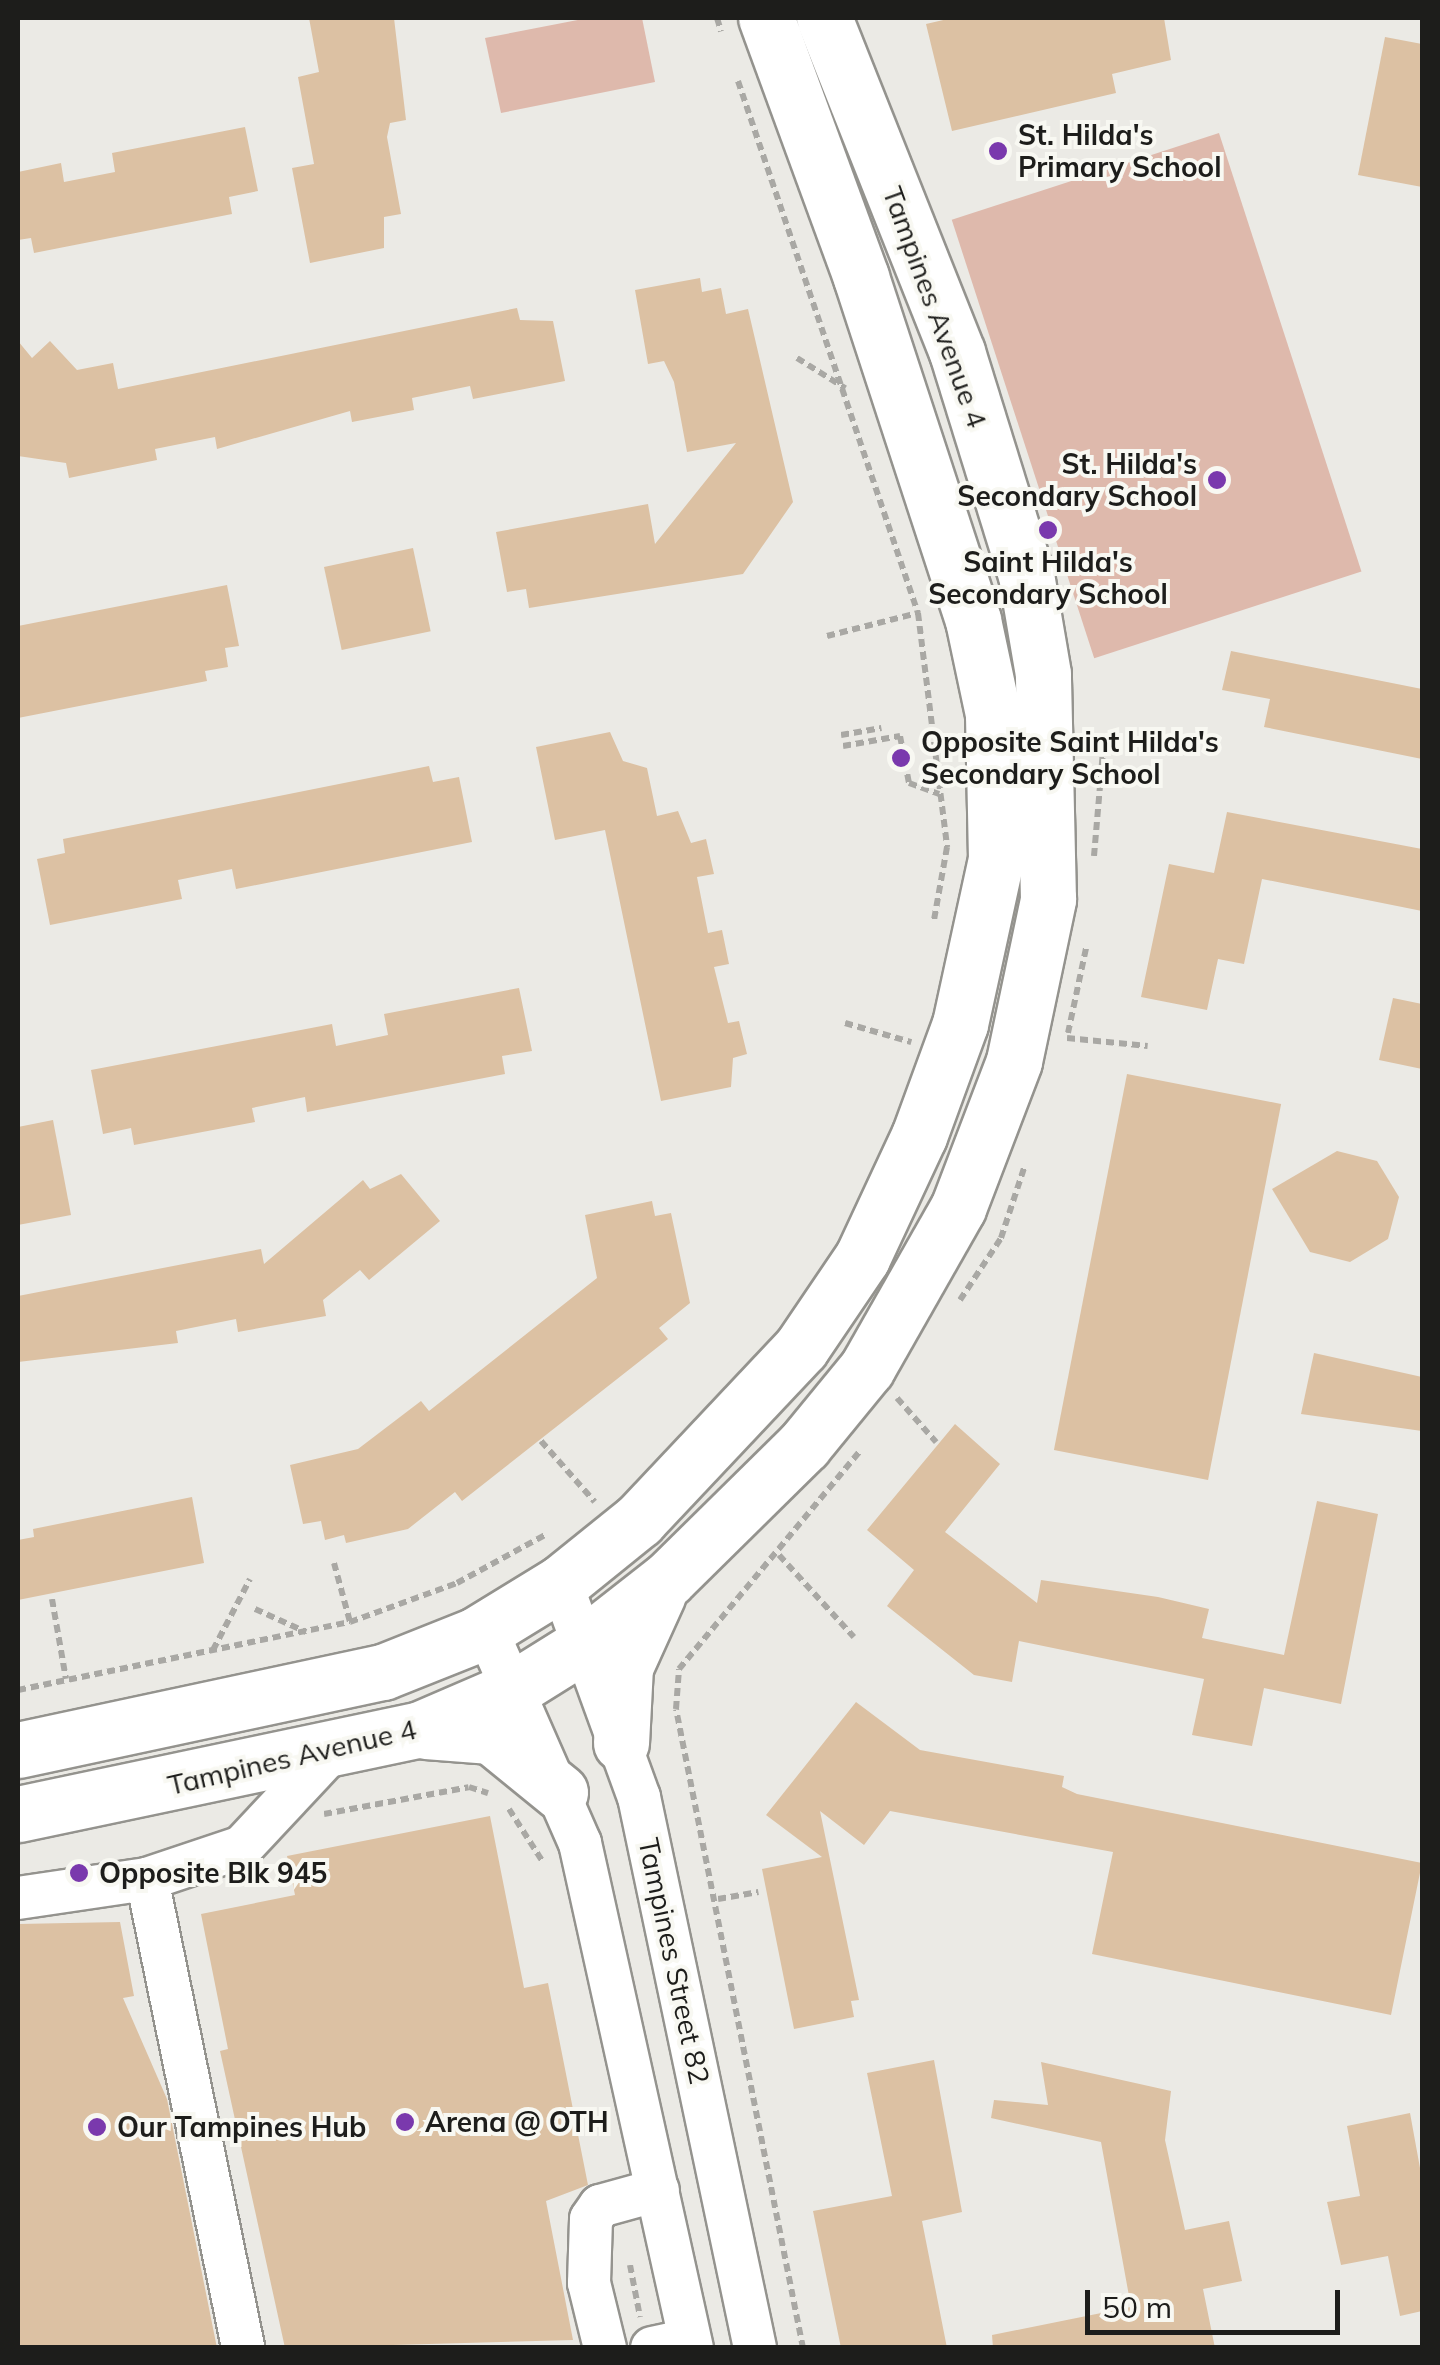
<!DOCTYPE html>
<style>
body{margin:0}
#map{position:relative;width:1440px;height:2365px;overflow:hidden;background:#ebeae5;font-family:Mulish,sans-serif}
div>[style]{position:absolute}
.green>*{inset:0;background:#deb9ac;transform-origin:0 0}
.building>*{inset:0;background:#dcc1a3;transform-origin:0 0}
.path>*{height:6px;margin-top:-3px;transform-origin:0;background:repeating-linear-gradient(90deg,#a9a8a4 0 8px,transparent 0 13px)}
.roads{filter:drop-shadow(2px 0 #94938e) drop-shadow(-2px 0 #94938e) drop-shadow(0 2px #94938e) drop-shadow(0 -2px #94938e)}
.minor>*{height:42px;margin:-21px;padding:0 21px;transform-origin:21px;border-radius:21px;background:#fff}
.major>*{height:55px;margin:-27.5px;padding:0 27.5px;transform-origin:27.5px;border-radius:27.5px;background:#fff}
.dots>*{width:28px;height:28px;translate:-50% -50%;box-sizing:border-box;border:5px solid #f8f8f2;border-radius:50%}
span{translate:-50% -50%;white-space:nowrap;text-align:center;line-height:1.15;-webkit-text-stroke:8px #f8f8f2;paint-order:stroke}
.poi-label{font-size:28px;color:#1d1d1b;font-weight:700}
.left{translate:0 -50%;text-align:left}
.right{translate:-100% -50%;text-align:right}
.street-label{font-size:28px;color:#1d1d1b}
.frame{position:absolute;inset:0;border:20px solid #1d1d1b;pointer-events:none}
.scale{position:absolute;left:1085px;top:2290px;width:255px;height:45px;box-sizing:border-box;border:5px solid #1d1d1b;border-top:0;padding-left:12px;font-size:30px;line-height:35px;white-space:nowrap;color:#1d1d1b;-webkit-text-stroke:8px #f8f8f2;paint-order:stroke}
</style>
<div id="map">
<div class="green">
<i style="clip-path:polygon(588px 18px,642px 18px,655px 82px,501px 113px,485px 38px)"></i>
<i style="left:1219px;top:133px;width:461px;height:281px;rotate:72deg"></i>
</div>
<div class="building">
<i style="clip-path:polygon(309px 18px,394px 18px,406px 120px,390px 123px,387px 137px,401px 214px,384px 217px,384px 248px,310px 263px,292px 168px,314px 164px,298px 77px,319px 72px)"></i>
<i style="clip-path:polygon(952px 18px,1164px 18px,1171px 60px,1112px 74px,1116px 93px,952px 131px,926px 24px)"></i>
<i style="clip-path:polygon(1385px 37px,1422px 44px,1422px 187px,1358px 175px)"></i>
<i style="clip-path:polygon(245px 127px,258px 191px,229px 197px,232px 214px,34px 253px,31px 238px,18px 240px,18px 172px,61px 163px,64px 182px,115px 172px,112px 153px)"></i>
<i style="clip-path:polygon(700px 278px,702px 292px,721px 288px,726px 314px,748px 309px,793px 502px,743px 574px,529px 608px,526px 589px,507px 592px,496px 532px,648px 504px,655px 544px,736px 443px,687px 452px,674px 382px,664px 361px,648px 364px,635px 290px)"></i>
<i style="clip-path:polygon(517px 308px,520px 320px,553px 321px,565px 381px,473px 399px,470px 386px,412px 398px,414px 410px,352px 422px,350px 411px,217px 449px,215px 437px,155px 449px,157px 460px,69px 478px,66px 463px,18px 456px,18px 341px,32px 358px,50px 341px,77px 370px,113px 363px,118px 389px)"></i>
<i style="left:413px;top:548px;width:85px;height:91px;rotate:78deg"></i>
<i style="clip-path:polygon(227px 585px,239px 646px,225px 648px,228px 667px,205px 671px,207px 681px,18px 718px,18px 626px)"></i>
<i style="clip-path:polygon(1231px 651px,1422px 689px,1422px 759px,1264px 727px,1270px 699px,1222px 690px)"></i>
<i style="clip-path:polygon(610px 732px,623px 761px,647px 768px,657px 816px,678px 811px,691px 843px,706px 839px,714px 874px,697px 877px,708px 933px,722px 930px,729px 964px,714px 967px,728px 1023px,739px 1021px,747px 1054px,733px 1058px,731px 1087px,661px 1101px,605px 830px,555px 840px,536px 747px)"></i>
<i style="clip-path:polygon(429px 766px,433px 782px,459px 777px,472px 842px,236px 889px,232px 869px,178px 880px,182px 899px,50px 925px,37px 859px,65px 853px,63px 839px)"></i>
<i style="clip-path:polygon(1227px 812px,1422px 849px,1422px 911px,1262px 879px,1244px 964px,1218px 959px,1207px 1010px,1141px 997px,1169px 864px,1214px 873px)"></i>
<i style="clip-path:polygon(519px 988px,532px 1051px,502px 1056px,505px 1074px,307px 1112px,305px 1097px,252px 1108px,255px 1122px,134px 1145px,131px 1128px,103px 1134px,91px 1070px,332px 1024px,336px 1046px,388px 1035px,384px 1014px)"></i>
<i style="clip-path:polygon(1393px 998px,1422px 1004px,1422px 1069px,1379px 1060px)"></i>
<i style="left:1127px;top:1074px;width:157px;height:383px;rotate:11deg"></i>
<i style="clip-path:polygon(53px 1120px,71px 1215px,18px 1225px,18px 1127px)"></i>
<i style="clip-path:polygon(1337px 1151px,1377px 1161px,1399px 1197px,1388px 1239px,1350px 1262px,1310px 1252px,1272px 1189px)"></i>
<i style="clip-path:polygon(401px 1174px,440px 1221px,369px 1280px,360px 1270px,323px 1300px,326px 1316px,238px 1332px,236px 1319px,176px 1331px,178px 1343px,18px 1362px,18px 1296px,261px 1249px,264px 1264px,363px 1180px,370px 1189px)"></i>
<i style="clip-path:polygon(652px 1201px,655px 1216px,671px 1213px,690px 1303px,659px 1328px,668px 1339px,462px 1501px,455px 1492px,408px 1529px,346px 1543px,344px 1535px,325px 1540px,321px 1521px,303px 1524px,290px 1465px,358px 1449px,421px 1401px,429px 1411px,597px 1278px,585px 1215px)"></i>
<i style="clip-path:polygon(1314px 1353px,1422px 1377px,1422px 1431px,1301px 1414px)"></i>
<i style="clip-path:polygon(955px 1424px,1000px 1464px,945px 1532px,1037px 1603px,1041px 1580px,1158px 1597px,1209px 1609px,1202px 1638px,1284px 1655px,1317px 1501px,1378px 1514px,1341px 1704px,1264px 1688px,1252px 1746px,1192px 1735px,1204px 1679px,1019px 1641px,1012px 1682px,974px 1675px,887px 1606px,914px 1570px,867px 1530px)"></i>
<i style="clip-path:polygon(192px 1497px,204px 1563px,18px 1600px,18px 1540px,34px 1537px,33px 1529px)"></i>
<i style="clip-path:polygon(856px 1702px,920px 1750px,1064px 1776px,1062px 1787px,1077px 1794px,1422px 1863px,1391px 2015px,1092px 1954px,1113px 1852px,890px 1811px,864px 1845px,820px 1811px,859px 2000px,851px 2001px,854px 2017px,794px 2029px,762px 1869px,822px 1857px,766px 1815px)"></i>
<i style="clip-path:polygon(490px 1816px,524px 1988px,548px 1983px,588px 2185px,546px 2201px,573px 2340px,285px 2348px,220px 2051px,228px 2049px,201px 1914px,295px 1895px,287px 1856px)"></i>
<i style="clip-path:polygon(120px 1922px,134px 1996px,123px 1998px,167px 2099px,217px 2348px,18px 2348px,18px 1924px)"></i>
<i style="clip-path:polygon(934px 2060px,962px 2212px,922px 2221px,947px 2348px,841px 2348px,813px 2211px,892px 2196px,867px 2073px)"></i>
<i style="clip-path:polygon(1041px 2062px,1171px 2091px,1165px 2140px,1185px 2230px,1229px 2221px,1242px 2281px,1203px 2289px,1215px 2348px,993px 2348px,992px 2335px,1131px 2307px,1101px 2142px,991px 2118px,994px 2100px,1048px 2105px)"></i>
<i style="clip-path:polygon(1410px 2113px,1422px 2179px,1422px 2311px,1400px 2316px,1388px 2256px,1341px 2265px,1327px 2202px,1360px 2196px,1347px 2126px)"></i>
</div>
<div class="path">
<i style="left:717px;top:18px;width:14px;rotate:73deg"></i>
<i style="left:738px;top:81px;width:562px;rotate:71.31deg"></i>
<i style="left:918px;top:613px;width:236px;rotate:82.9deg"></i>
<i style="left:947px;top:847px;width:74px;rotate:100.1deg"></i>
<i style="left:797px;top:358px;width:57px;rotate:32deg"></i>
<i style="left:827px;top:636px;width:94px;rotate:-14.2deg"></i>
<i style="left:841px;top:735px;width:41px;rotate:-9.9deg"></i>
<i style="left:843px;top:746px;width:58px;rotate:-10deg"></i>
<i style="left:900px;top:736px;width:48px;rotate:79.2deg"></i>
<i style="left:909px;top:783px;width:32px;rotate:20deg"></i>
<i style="left:1094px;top:856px;width:104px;rotate:-85.1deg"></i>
<i style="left:845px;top:1023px;width:69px;rotate:16.1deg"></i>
<i style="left:1068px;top:1033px;width:87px;rotate:-78deg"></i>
<i style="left:1067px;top:1038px;width:81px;rotate:5.6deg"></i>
<i style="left:960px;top:1300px;width:74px;rotate:-56.5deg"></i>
<i style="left:1001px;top:1238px;width:74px;rotate:-71.8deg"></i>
<i style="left:897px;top:1398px;width:59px;rotate:48.4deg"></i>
<i style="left:541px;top:1441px;width:81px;rotate:48.5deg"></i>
<i style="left:779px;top:1555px;width:111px;rotate:47.6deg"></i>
<i style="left:334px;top:1563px;width:61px;rotate:74.8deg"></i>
<i style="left:52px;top:1599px;width:81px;rotate:80.1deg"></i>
<i style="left:255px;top:1609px;width:56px;rotate:24.3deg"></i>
<i style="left:213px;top:1650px;width:80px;rotate:-62.5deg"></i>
<i style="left:18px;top:1690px;width:339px;rotate:-11.6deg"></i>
<i style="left:350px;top:1622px;width:114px;rotate:-20deg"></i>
<i style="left:457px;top:1583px;width:100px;rotate:-28.6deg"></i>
<i style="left:509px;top:1809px;width:63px;rotate:57.3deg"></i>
<i style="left:324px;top:1814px;width:147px;rotate:-10.5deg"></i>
<i style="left:469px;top:1787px;width:20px;rotate:18deg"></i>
<i style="left:718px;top:1899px;width:41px;rotate:-9.9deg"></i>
<i style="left:630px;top:2265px;width:53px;rotate:79.1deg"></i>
<i style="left:803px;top:2348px;width:651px;rotate:-101.24deg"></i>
<i style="left:676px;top:1709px;width:40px;rotate:-85.7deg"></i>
<i style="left:679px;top:1669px;width:282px;rotate:-50.3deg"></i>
</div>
<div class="roads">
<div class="minor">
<i style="left:561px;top:1583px;width:228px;rotate:70deg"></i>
<i style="left:639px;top:1797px;width:563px;rotate:78.11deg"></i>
<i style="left:486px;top:1629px;width:234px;rotate:66.3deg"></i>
<i style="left:580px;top:1843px;width:517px;rotate:77.5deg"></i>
<i style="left:147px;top:1879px;width:479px;rotate:78.4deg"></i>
<i style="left:18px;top:1898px;width:130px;rotate:-8.4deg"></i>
<i style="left:147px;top:1879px;width:100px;rotate:-18.6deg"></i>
<i style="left:242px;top:1847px;width:126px;rotate:-46.9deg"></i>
<i style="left:605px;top:2348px;width:67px;rotate:-103.8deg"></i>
<i style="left:589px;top:2283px;width:64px;rotate:-88.2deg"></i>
<i style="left:591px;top:2219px;width:16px;rotate:-55deg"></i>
<i style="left:600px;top:2206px;width:60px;rotate:-15.4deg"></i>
<i style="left:652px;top:2348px;width:38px;rotate:-12deg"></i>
</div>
<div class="major">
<i style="left:426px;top:1731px;width:65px;rotate:4.4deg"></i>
<i style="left:491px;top:1736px;width:89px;rotate:39.1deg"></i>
<i style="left:621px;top:1743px;width:76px;rotate:-87deg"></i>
<i style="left:625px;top:1667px;width:80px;rotate:-65.7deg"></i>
<i style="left:18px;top:1750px;width:373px;rotate:-12.1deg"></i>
<i style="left:383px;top:1672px;width:100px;rotate:-21.7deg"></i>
<i style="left:476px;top:1635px;width:100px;rotate:-31.5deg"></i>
<i style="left:561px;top:1583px;width:100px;rotate:-38.9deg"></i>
<i style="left:639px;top:1520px;width:236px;rotate:-46.7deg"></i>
<i style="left:801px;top:1348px;width:109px;rotate:-55.9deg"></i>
<i style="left:862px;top:1258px;width:135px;rotate:-65deg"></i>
<i style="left:919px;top:1136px;width:119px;rotate:-69.9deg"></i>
<i style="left:960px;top:1024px;width:169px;rotate:-77.7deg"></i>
<i style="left:996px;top:859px;width:145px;rotate:-91.2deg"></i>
<i style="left:993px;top:714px;width:96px;rotate:-102deg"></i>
<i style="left:973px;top:620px;width:361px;rotate:-108.1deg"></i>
<i style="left:861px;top:277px;width:276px;rotate:-110.1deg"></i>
<i style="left:18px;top:1814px;width:409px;rotate:-11.9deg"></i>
<i style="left:418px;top:1730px;width:103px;rotate:-23.3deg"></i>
<i style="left:513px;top:1689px;width:85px;rotate:-32deg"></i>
<i style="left:585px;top:1644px;width:105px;rotate:-38.1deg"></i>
<i style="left:668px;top:1579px;width:191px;rotate:-44.6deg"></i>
<i style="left:804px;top:1445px;width:99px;rotate:-50.7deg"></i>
<i style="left:867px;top:1368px;width:184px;rotate:-60.4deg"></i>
<i style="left:958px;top:1208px;width:157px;rotate:-69.1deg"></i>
<i style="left:1014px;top:1061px;width:166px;rotate:-78.1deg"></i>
<i style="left:1048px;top:899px;width:225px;rotate:-91.3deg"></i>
<i style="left:1043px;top:674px;width:100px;rotate:-99.7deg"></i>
<i style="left:1026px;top:575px;width:233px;rotate:-107.2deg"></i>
<i style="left:957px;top:352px;width:360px;rotate:-111.7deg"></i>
</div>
</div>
<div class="dots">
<i style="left:998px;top:151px;background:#7a39ad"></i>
<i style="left:1217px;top:480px;background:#7a39ad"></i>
<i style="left:1048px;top:530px;background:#7a39ad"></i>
<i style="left:901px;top:758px;background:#7a39ad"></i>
<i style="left:79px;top:1873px;background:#7a39ad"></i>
<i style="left:405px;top:2122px;background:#7a39ad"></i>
<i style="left:97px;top:2127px;background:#7a39ad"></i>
</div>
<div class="poi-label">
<span class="left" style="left:1018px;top:151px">St. Hilda's<br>Primary School</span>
<span class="right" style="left:1197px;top:480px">St. Hilda's<br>Secondary School</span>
<span style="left:1048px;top:578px">Saint Hilda's<br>Secondary School</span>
<span class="left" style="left:921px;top:758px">Opposite Saint Hilda's<br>Secondary School</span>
<span class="left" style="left:99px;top:1873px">Opposite Blk 945</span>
<span class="left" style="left:425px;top:2122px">Arena @ OTH</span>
<span class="left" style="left:117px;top:2127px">Our Tampines Hub</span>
</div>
<div class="street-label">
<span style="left:935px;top:307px;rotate:70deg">Tampines Avenue 4</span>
<span style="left:292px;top:1757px;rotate:-13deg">Tampines Avenue 4</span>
<span style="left:674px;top:1961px;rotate:78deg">Tampines Street 82</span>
</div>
<div class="frame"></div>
<div class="scale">50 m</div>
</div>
